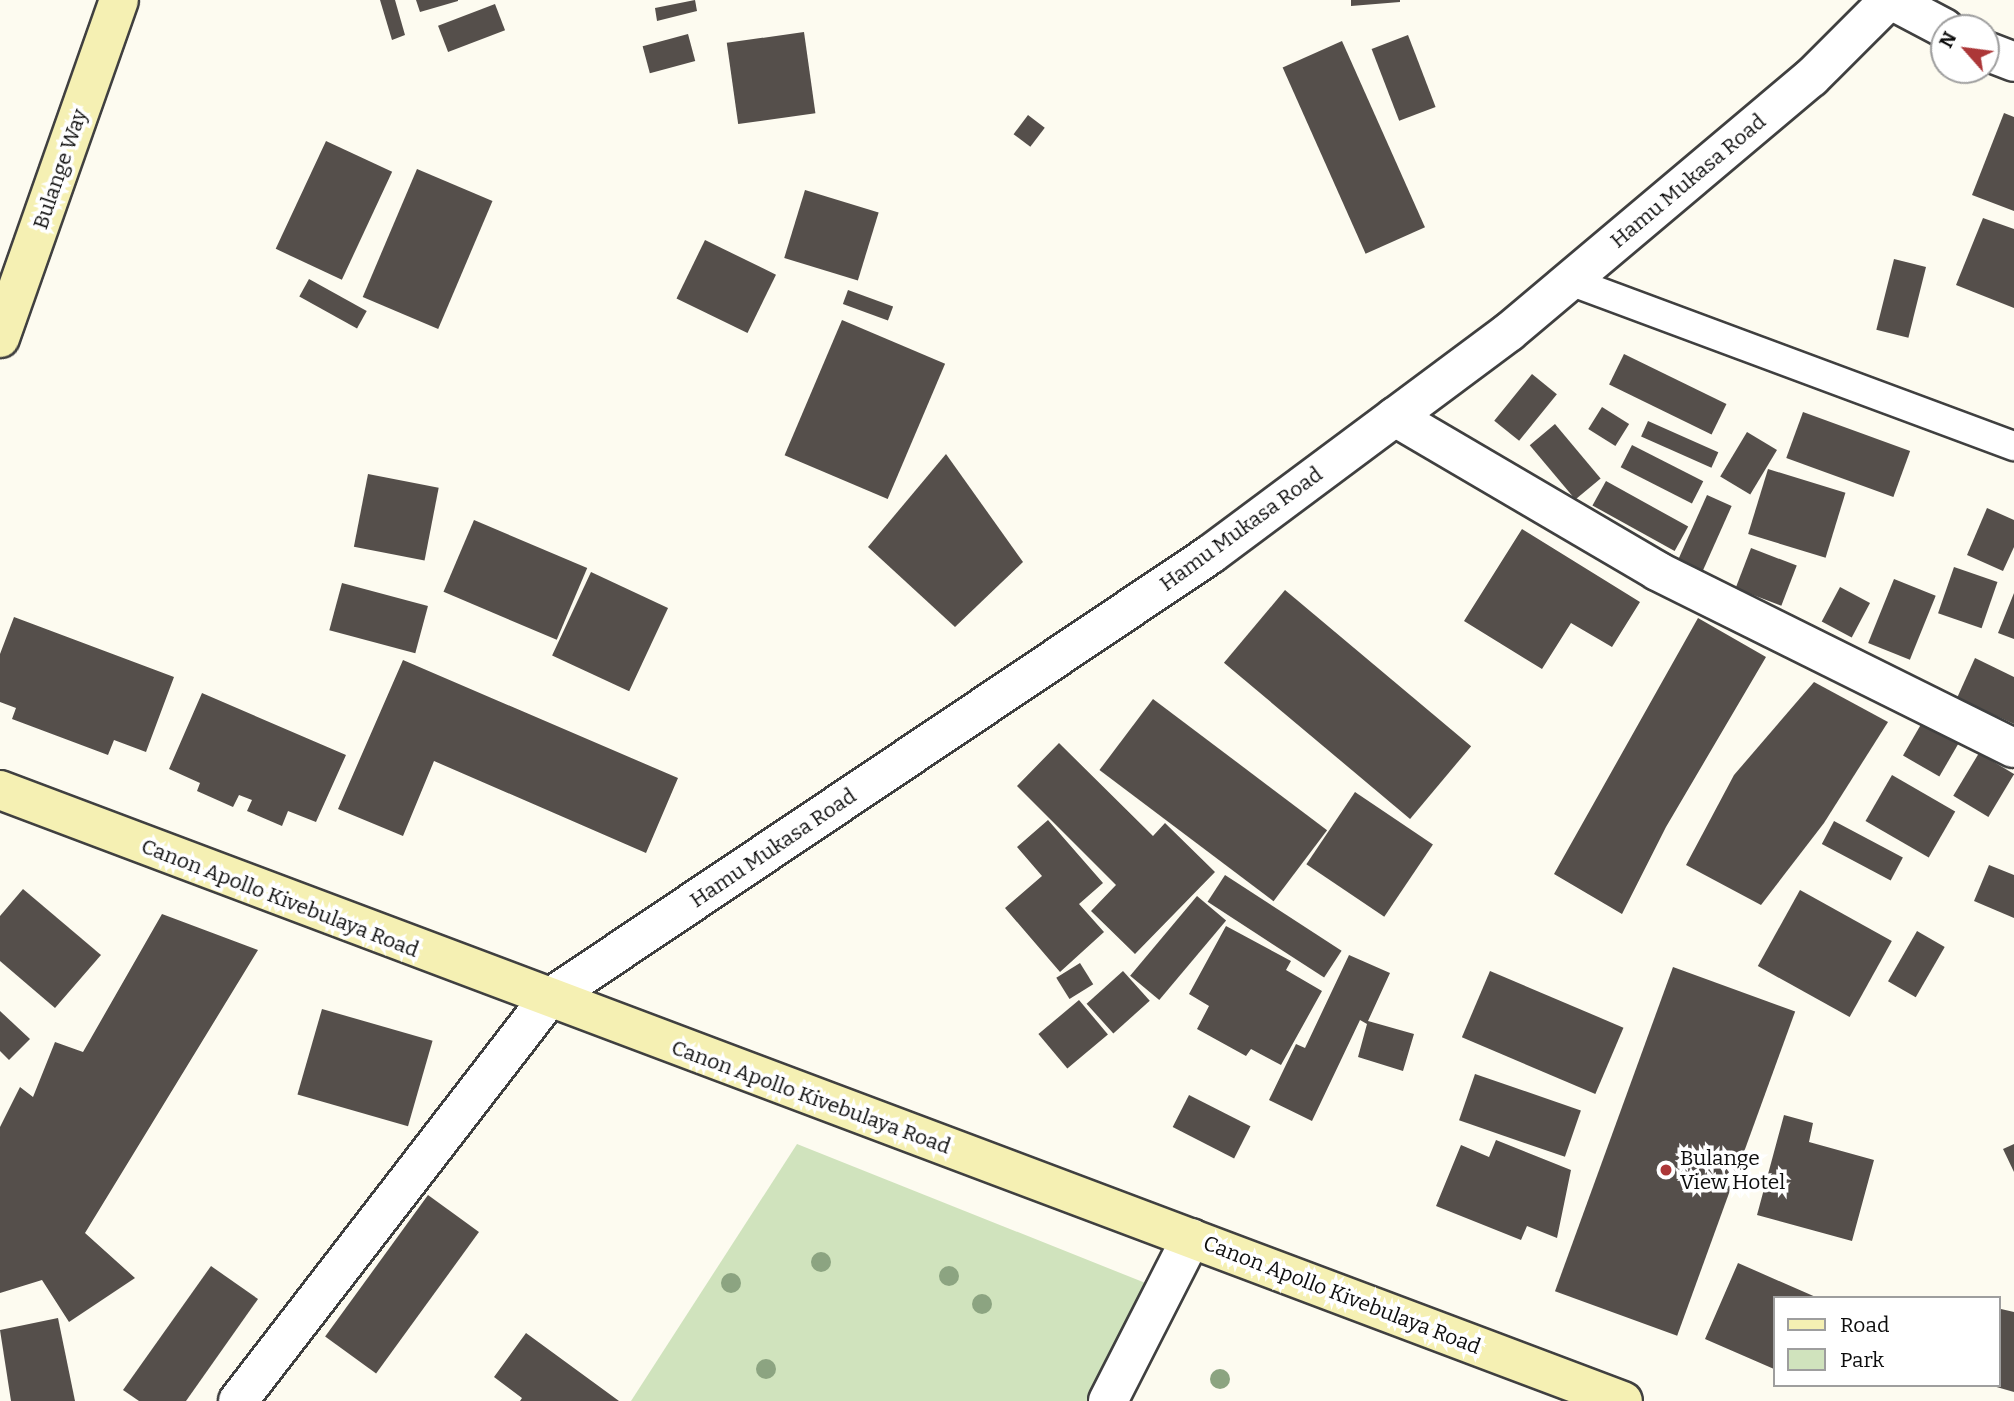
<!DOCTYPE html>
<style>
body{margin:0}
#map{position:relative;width:2014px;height:1401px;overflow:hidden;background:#fdfbf0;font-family:Bitter,serif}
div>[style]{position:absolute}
.green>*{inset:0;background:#d0e3bd}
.building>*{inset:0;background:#554f4b;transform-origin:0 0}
.roads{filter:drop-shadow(2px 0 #404040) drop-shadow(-2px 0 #404040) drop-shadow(0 2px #404040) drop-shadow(0 -2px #404040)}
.service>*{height:28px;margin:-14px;padding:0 14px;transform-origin:14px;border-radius:14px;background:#fff}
.minor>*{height:38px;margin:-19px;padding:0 19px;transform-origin:19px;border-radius:19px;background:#fff}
.secondary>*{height:38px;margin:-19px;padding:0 19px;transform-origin:19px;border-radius:19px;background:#f5f0b3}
.trees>*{width:20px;height:20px;margin:-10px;border-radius:50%;background:#8ca481}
.dots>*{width:19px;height:19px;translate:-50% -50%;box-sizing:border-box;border:4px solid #fff;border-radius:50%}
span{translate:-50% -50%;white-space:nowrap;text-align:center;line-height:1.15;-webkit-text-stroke:7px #fff;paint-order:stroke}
.street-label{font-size:21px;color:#0d0d0d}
.poi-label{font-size:21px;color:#0d0d0d}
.left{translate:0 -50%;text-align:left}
.legend{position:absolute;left:1773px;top:1296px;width:228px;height:91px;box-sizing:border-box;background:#fff;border:2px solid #9e9e9e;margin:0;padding:9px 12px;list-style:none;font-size:21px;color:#0d0d0d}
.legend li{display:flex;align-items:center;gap:14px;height:35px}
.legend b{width:35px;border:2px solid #9e9e9e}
.north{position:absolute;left:1930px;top:14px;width:70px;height:70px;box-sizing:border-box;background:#fff;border:2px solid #9e9e9e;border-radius:50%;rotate:298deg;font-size:19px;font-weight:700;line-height:28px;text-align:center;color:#0d0d0d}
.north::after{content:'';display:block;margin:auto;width:24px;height:32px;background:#ac3738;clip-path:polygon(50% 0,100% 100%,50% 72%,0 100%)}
</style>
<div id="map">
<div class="green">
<i style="clip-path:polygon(797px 1144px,1158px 1288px,1113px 1401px,631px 1401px)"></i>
</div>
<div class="building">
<i style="clip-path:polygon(380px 0,395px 0,405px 35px,392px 40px)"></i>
<i style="clip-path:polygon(416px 0,458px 0,458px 1px,420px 12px)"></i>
<i style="clip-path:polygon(695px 0,697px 11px,657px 21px,655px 8px)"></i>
<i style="clip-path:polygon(1351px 0,1400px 0,1400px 2px,1351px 6px)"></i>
<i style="left:495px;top:4px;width:28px;height:61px;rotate:69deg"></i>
<i style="left:804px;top:32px;width:82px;height:78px;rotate:82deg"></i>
<i style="left:688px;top:34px;width:28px;height:47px;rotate:75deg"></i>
<i style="left:1408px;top:35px;width:77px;height:39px;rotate:69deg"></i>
<i style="left:1342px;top:41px;width:204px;height:65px;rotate:66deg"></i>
<i style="clip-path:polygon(2004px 113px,2014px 117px,2014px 211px,1972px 195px)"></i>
<i style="left:1028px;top:115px;width:21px;height:24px;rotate:37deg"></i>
<i style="left:326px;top:141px;width:73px;height:119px;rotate:25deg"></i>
<i style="left:417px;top:169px;width:82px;height:139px;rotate:23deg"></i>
<i style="left:805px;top:190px;width:77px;height:71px;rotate:17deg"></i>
<i style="clip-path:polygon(1983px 218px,2014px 229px,2014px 308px,1956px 285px)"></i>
<i style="left:705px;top:240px;width:79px;height:65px;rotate:26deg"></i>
<i style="left:1894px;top:259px;width:33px;height:73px;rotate:14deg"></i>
<i style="left:309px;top:279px;width:66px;height:20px;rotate:29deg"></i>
<i style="left:848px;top:290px;width:48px;height:15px;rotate:20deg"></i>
<i style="left:842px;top:320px;width:112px;height:147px;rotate:23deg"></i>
<i style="left:1624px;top:354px;width:114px;height:34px;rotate:26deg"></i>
<i style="left:1532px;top:374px;width:32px;height:60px;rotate:39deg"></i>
<i style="left:1602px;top:407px;width:32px;height:26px;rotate:32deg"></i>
<i style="left:1803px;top:412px;width:114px;height:49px;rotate:20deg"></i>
<i style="left:1648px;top:421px;width:77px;height:17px;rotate:24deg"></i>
<i style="left:1555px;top:424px;width:71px;height:33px;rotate:50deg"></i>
<i style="left:1747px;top:432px;width:35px;height:52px;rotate:31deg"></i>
<i style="left:1632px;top:445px;width:80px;height:25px;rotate:27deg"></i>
<i style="clip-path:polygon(946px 454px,1023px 562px,955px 627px,868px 547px)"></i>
<i style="left:1768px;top:469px;width:81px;height:68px;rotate:17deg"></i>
<i style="left:368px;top:474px;width:72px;height:74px;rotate:11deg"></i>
<i style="left:1606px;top:481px;width:94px;height:28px;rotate:29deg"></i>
<i style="left:1707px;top:495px;width:27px;height:71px;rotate:24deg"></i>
<i style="clip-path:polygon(1987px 508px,2014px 520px,2014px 547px,2003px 571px,1967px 555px)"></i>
<i style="left:474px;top:520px;width:123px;height:78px;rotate:23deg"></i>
<i style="clip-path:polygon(1522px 529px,1640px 602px,1612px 647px,1571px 623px,1542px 669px,1464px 621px)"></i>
<i style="left:1751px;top:548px;width:49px;height:43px;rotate:21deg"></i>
<i style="left:1954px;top:567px;width:46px;height:49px;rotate:19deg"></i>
<i style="left:591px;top:572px;width:85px;height:92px;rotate:25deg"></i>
<i style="left:1894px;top:579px;width:45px;height:69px;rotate:22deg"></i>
<i style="left:342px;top:583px;width:89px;height:49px;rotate:15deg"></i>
<i style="left:1840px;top:587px;width:34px;height:39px;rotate:28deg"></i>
<i style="left:1285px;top:590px;width:243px;height:95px;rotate:40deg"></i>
<i style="clip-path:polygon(2014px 593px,2014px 639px,1998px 633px)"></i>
<i style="clip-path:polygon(14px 617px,174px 677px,146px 752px,114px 740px,108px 755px,12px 719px,16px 708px,0 702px,0 654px)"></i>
<i style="clip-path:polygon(1698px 618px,1766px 657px,1666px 827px,1622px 914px,1554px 874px)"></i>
<i style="clip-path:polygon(1975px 658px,2014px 677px,2014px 724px,1957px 698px)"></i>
<i style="clip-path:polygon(403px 660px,678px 778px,646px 853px,434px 761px,403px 836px,338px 809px)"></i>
<i style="clip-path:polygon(1814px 682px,1888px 722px,1824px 823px,1761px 905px,1686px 865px,1734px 775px)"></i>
<i style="clip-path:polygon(202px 693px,346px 755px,316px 822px,288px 811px,282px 826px,247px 811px,252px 800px,239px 795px,233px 807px,197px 791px,200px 783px,169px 769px)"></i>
<i style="left:1153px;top:699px;width:218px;height:89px;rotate:37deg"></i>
<i style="left:1927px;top:714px;width:42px;height:48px;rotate:30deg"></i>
<i style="clip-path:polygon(1059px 743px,1153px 836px,1165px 823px,1215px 872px,1135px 954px,1091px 911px,1116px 885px,1017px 786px)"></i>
<i style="left:1979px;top:753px;width:41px;height:50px;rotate:31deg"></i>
<i style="left:1892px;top:775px;width:73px;height:53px;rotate:30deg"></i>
<i style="left:1355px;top:792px;width:94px;height:87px;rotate:34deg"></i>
<i style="clip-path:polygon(1048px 820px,1103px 883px,1079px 904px,1104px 932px,1060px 972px,1005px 908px,1042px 876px,1017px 847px)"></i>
<i style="left:1834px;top:821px;width:78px;height:26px;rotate:28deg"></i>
<i style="clip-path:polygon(1989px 865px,2014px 875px,2014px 918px,1974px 901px)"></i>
<i style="left:1225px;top:875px;width:139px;height:32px;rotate:33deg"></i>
<i style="clip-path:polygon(23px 889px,101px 955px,55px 1008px,0 961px,0 916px)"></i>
<i style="left:1800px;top:890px;width:105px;height:87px;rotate:29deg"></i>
<i style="left:1197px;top:896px;width:38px;height:104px;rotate:40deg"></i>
<i style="clip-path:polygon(162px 914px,258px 950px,85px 1233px,135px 1278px,69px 1322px,42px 1280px,0 1293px,0 1127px,20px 1087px,33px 1097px,55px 1042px,83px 1052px)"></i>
<i style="clip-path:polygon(1226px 926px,1291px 961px,1286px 970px,1322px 991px,1281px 1065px,1251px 1049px,1246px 1056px,1197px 1029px,1209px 1006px,1189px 994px)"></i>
<i style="left:1917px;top:931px;width:32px;height:58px;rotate:30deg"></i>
<i style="clip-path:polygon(1349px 955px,1390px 973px,1368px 1021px,1414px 1034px,1403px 1071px,1358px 1057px,1367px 1024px,1360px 1020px,1312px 1121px,1269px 1100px,1296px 1044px,1305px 1048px)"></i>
<i style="left:1080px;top:963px;width:25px;height:28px;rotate:58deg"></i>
<i style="left:1673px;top:967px;width:130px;height:345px;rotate:20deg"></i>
<i style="left:1123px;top:971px;width:40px;height:49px;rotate:48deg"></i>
<i style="left:1490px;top:971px;width:145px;height:72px;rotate:23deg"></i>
<i style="left:1079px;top:1000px;width:45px;height:53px;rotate:50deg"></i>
<i style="left:322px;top:1009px;width:115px;height:89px;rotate:16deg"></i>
<i style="clip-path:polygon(0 1011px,30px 1039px,9px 1060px,0 1051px)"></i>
<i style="left:1475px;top:1074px;width:112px;height:49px;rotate:19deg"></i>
<i style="left:1189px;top:1095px;width:69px;height:36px;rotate:27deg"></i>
<i style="clip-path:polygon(1784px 1115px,1813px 1123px,1809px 1142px,1874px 1160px,1852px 1241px,1757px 1215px)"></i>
<i style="clip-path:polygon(1496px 1140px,1571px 1170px,1557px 1238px,1527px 1226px,1521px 1240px,1436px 1206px,1461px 1145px,1489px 1157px)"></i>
<i style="clip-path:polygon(2014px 1144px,2014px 1172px,2003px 1149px)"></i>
<i style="left:428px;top:1195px;width:63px;height:175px;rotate:36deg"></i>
<i style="clip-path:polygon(1738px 1263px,1818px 1298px,1774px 1298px,1774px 1369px,1705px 1339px)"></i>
<i style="clip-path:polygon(211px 1266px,258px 1299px,186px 1401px,139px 1401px,123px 1390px)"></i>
<i style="clip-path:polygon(2001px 1309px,2014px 1312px,2014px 1392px,1993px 1386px,1998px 1385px)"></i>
<i style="clip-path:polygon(58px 1318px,75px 1401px,11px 1401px,0 1330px)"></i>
<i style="clip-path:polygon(526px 1333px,619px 1401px,520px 1401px,522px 1398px,494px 1377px)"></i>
</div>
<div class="roads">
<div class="service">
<i style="left:1570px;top:281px;width:474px;rotate:20.4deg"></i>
</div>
<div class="minor">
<i style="left:1891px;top:0;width:60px;rotate:27.8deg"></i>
<i style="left:1986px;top:51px;width:30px;rotate:21deg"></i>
<i style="left:1395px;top:417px;width:304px;rotate:30.4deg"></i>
<i style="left:1657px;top:571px;width:398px;rotate:26.4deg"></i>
<i style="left:238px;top:1401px;width:508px;rotate:-52.36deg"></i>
<i style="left:548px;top:999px;width:798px;rotate:-33.87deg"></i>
<i style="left:1211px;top:554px;width:229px;rotate:-36.7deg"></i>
<i style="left:1395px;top:417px;width:142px;rotate:-36.7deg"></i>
<i style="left:1509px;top:332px;width:395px;rotate:-40.1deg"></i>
<i style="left:1811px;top:78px;width:110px;rotate:-45deg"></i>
<i style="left:1108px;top:1401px;width:183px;rotate:-63deg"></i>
</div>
<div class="secondary">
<i style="left:0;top:338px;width:358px;rotate:-70.6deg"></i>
<i style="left:0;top:790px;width:1734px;rotate:20.63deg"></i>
</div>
</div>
<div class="trees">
<i style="left:821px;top:1262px"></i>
<i style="left:949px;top:1276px"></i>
<i style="left:731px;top:1283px"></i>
<i style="left:982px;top:1304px"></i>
<i style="left:766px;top:1369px"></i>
<i style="left:1220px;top:1379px"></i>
</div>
<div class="dots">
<i style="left:1666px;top:1170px;background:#ac3738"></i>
</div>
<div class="street-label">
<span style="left:60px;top:169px;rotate:-71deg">Bulange Way</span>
<span style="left:1688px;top:181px;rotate:-40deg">Hamu Mukasa Road</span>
<span style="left:1241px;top:529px;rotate:-36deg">Hamu Mukasa Road</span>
<span style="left:773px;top:848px;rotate:-34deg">Hamu Mukasa Road</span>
<span style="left:280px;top:898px;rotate:21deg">Canon Apollo Kivebulaya Road</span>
<span style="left:811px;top:1097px;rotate:20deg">Canon Apollo Kivebulaya Road</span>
<span style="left:1342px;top:1295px;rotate:21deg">Canon Apollo Kivebulaya Road</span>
</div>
<div class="poi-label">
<span class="left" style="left:1680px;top:1170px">Bulange<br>View Hotel</span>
</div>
<ul class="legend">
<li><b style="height:9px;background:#f5f0b3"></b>Road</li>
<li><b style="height:19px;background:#d0e3bd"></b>Park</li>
</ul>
<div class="north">N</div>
</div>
